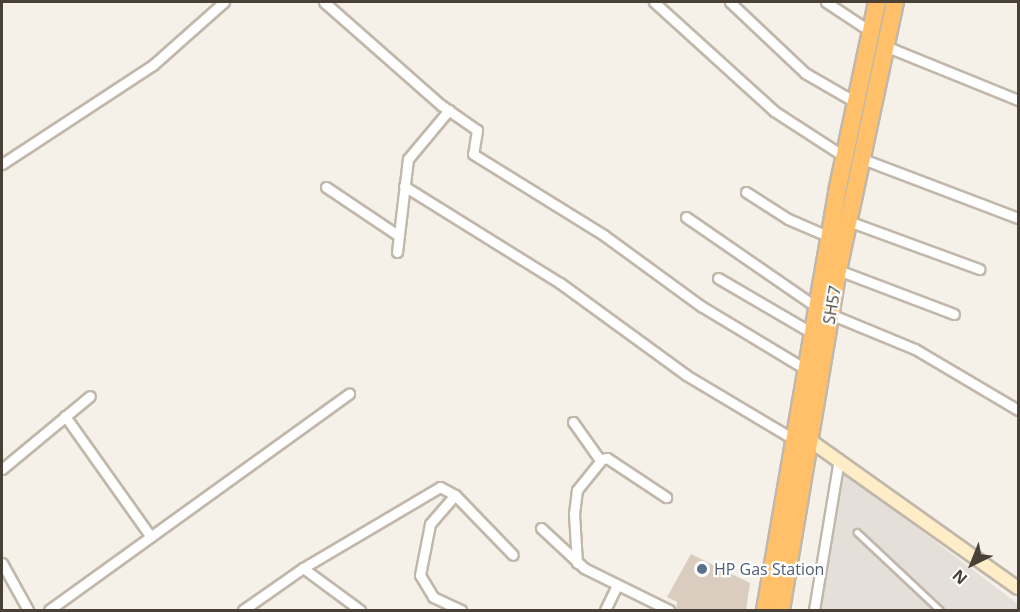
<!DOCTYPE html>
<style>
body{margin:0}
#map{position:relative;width:1020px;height:612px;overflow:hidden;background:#f5f0e8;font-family:"Open Sans",sans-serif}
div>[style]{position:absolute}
.industrial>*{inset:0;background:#e4dfd9}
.building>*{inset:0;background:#dacdbf}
.roads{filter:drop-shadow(2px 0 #c1b7aa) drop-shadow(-2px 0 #c1b7aa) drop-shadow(0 2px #c1b7aa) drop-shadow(0 -2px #c1b7aa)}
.lane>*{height:4.5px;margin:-2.25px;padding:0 2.25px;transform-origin:2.25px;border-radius:2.25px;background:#fff}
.street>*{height:9px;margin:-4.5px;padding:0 4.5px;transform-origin:4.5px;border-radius:4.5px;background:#fff}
.secondary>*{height:12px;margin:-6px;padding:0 6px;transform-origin:6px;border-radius:6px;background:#ffedc8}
.highway>*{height:16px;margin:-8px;padding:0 8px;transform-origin:8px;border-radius:8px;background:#ffc069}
.dots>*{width:16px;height:16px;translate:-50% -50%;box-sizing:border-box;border:3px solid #fff;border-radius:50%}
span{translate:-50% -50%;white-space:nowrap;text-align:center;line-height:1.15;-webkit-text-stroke:4.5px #fff;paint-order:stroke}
.street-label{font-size:16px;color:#494036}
.service-label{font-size:16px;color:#4e5e75}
.left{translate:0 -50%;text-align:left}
.frame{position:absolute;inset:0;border:3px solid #494036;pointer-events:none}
.north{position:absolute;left:942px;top:534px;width:60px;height:60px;-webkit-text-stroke:4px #fff;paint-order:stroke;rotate:223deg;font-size:16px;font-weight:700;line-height:24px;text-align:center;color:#494036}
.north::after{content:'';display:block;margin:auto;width:21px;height:27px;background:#494036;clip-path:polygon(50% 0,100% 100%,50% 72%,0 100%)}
</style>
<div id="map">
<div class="industrial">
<i style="clip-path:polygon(833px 464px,1018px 604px,1018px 610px,811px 610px)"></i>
</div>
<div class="building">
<i style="clip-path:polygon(691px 554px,750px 583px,746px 610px,676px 610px,677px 602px,667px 597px)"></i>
</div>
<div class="roads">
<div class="lane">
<i style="left:857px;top:532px;width:114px;rotate:43.2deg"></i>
</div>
<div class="street">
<i style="left:324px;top:2px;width:156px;rotate:41.4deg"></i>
<i style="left:441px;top:105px;width:44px;rotate:34.8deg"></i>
<i style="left:477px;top:130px;width:24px;rotate:99deg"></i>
<i style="left:473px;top:154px;width:155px;rotate:31.8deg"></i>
<i style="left:605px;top:236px;width:119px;rotate:36.1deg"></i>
<i style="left:701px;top:306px;width:124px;rotate:31.1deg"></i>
<i style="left:654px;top:2px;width:162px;rotate:42.2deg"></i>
<i style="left:774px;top:111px;width:85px;rotate:32.9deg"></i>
<i style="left:730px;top:2px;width:103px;rotate:43.4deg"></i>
<i style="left:805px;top:73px;width:60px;rotate:30deg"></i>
<i style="left:826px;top:2px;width:53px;rotate:33.4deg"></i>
<i style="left:885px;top:46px;width:144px;rotate:22.1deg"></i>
<i style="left:860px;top:158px;width:169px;rotate:20.8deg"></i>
<i style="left:2px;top:164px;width:181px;rotate:-33.3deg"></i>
<i style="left:153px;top:65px;width:95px;rotate:-41.6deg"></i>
<i style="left:404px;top:186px;width:184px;rotate:31.9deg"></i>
<i style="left:560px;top:283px;width:156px;rotate:36.1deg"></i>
<i style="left:686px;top:375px;width:127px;rotate:30.8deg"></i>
<i style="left:326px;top:187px;width:88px;rotate:33.9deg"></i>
<i style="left:746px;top:192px;width:50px;rotate:32.7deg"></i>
<i style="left:788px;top:219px;width:46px;rotate:23.2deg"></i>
<i style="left:686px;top:217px;width:160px;rotate:34.6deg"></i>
<i style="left:848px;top:221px;width:140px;rotate:20.1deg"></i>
<i style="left:397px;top:252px;width:94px;rotate:-83.3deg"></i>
<i style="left:408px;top:159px;width:64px;rotate:-50.1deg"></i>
<i style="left:838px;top:270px;width:124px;rotate:20.8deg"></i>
<i style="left:718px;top:278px;width:111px;rotate:30.3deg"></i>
<i style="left:830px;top:314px;width:92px;rotate:22.4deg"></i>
<i style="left:915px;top:349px;width:120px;rotate:30.6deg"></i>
<i style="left:65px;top:416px;width:148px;rotate:54.6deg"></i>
<i style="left:573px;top:422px;width:47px;rotate:54.6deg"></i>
<i style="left:2px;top:469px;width:114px;rotate:-39.7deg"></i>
<i style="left:455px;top:495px;width:38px;rotate:131deg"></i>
<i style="left:430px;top:524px;width:52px;rotate:101.1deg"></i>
<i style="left:420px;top:575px;width:26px;rotate:59deg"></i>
<i style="left:433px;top:597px;width:31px;rotate:25deg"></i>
<i style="left:541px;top:528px;width:59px;rotate:42.9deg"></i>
<i style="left:584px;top:568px;width:95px;rotate:26.3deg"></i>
<i style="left:2px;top:563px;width:54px;rotate:61deg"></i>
<i style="left:577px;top:563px;width:49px;rotate:-93.5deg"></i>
<i style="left:574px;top:514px;width:24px;rotate:-83deg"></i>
<i style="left:577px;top:490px;width:40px;rotate:-51deg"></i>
<i style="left:602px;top:459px;width:5px;rotate:-11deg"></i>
<i style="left:607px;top:458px;width:71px;rotate:33.5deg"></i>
<i style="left:303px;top:568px;width:71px;rotate:36.4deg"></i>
<i style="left:49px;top:610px;width:370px;rotate:-35.8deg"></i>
<i style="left:243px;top:610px;width:73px;rotate:-35deg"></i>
<i style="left:303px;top:568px;width:159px;rotate:-30.6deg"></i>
<i style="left:440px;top:487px;width:17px;rotate:28deg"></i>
<i style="left:455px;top:495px;width:83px;rotate:46deg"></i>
<i style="left:605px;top:610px;width:28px;rotate:-64deg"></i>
<i style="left:814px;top:610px;width:153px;rotate:-80.6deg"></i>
</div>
<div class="secondary">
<i style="left:808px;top:439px;width:257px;rotate:35.4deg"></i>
</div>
<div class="highway">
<i style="left:765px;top:610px;width:424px;rotate:-80.2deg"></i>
<i style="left:837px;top:192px;width:194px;rotate:-78.1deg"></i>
<i style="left:781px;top:610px;width:345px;rotate:-80.5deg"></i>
<i style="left:838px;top:270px;width:274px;rotate:-78deg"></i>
</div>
</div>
<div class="dots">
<i style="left:702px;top:569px;background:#5c6f8a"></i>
</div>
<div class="street-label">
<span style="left:832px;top:305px;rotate:-80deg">SH57</span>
</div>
<div class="service-label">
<span class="left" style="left:714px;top:569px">HP Gas Station</span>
</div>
<div class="frame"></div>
<div class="north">N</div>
</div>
